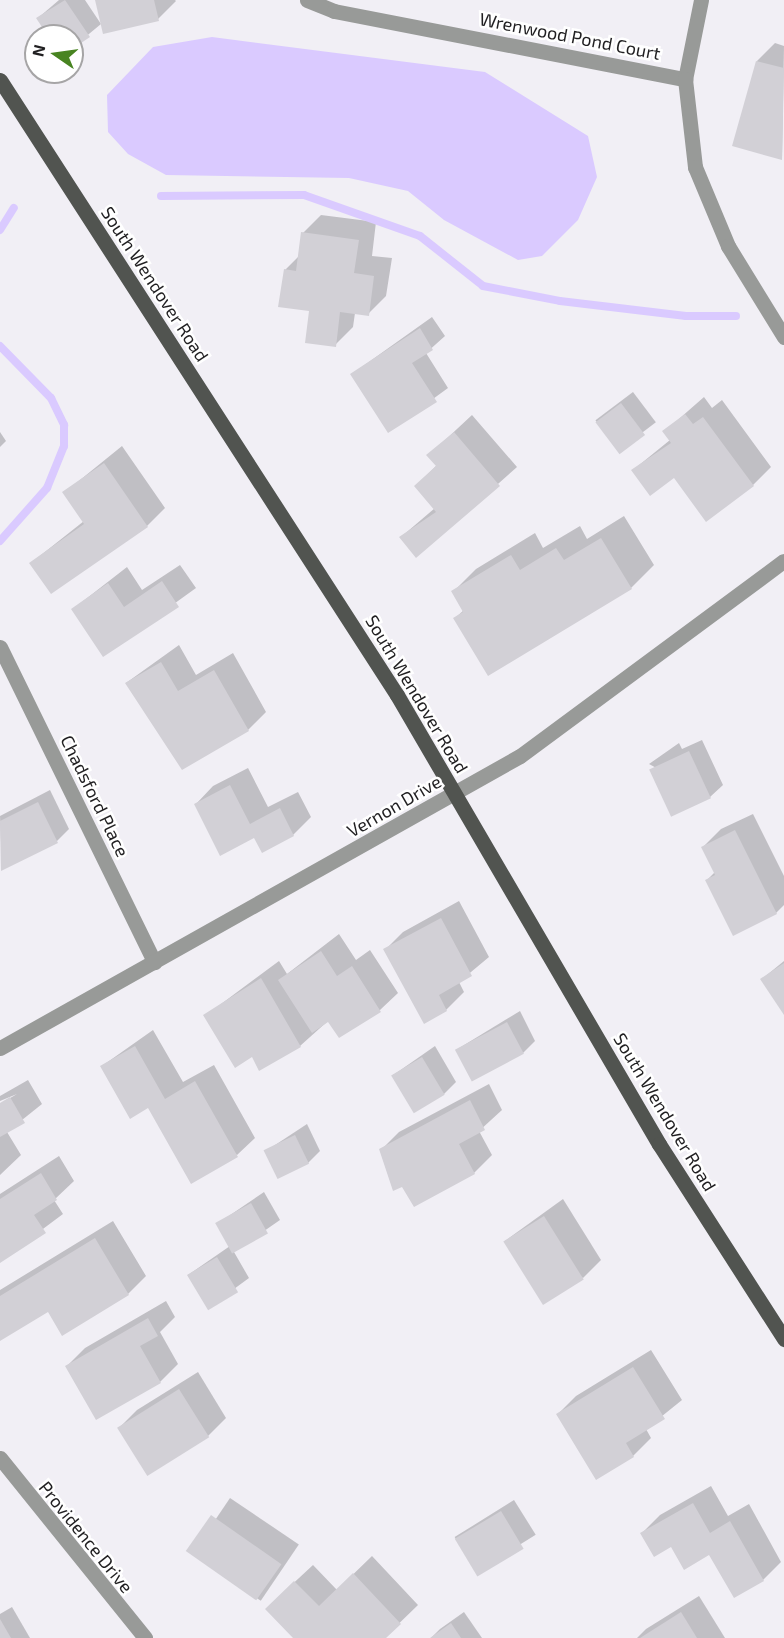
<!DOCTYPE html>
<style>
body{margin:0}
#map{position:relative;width:784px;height:1638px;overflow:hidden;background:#f1eff5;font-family:"Exo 2",sans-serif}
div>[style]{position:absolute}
.water>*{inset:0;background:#dacaff}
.shadow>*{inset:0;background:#0003;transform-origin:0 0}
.stream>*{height:8px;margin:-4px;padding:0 4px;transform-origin:4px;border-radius:4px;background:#dacaff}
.building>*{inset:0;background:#d2d0d6;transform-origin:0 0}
.minor>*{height:15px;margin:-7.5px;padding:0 7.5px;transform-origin:7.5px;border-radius:7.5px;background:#989a98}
.major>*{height:15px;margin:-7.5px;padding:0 7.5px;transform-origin:7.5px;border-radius:7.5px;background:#515450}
span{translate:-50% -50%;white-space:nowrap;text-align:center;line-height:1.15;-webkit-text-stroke:5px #fff;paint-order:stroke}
.street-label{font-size:18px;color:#201f21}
.north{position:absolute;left:24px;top:24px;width:60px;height:60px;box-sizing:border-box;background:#fff;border:2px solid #a6a5a6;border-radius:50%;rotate:283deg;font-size:16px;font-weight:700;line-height:24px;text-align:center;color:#201f21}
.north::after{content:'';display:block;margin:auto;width:21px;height:27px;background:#488421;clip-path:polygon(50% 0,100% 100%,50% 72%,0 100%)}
</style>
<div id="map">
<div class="water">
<i style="clip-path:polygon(212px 37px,485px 72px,588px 136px,597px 177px,578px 220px,542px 256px,518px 260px,444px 220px,408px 191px,349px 178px,166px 175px,128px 154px,108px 132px,107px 95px,153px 47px)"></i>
</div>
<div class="shadow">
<i style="clip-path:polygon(59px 0,85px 0,101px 24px,72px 48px,72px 36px,50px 36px,38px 18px)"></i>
<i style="clip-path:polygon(96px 0,175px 0,176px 1px,158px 19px)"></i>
<i style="clip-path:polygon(775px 43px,784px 46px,782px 158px,757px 61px)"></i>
<i style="clip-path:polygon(321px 215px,376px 222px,372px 256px,392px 258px,386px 296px,368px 314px,355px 313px,353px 327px,335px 345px,285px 270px,300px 255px,303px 233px)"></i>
<i style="clip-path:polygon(432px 317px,445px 336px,426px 353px,448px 388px,389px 431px,352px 374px)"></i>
<i style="left:633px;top:392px;width:38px;height:47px;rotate:53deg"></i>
<i style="clip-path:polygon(704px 397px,712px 408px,722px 400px,771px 467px,753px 485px,633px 470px,670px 440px,664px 432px)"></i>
<i style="clip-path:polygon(472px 415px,517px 467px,417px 556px,401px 537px,435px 508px,416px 486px,437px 465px,428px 456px)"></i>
<i style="clip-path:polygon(0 432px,6px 441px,0 447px)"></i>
<i style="clip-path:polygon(122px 446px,165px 508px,147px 526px,31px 563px,84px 521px,64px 493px)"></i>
<i style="clip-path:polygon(624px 516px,654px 565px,631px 588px,489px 674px,455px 618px,464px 610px,453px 592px,476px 569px,535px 533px,543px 548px,580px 526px,587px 539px)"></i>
<i style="clip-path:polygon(180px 565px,196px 588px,103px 655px,73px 609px,127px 567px,142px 590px)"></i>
<i style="clip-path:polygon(179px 645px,196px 675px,233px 653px,266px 712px,248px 730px,126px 683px)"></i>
<i style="clip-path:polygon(702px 740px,723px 785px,710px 797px,649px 764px,679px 743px,682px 749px)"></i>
<i style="clip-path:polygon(248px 768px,268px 807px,298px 792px,311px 817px,293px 835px,255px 836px,196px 804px,213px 786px)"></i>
<i style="clip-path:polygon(50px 790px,69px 829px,57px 841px,2px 869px,0 816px)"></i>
<i style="clip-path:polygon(753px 814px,784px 876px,784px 905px,776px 913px,707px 880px,715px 872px,703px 847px,721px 829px)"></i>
<i style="clip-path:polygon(459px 901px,489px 957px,459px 982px,464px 992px,446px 1010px,385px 950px,403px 932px)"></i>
<i style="clip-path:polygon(339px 934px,356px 960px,370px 950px,398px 993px,380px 1010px,329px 1020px,300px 1046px,252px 1055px,205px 1016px,279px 961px,287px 974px)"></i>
<i style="clip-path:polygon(784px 961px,784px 1013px,762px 979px)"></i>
<i style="clip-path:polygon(520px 1011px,535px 1041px,523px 1053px,456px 1050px)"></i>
<i style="clip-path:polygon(153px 1030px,183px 1082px,214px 1065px,255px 1138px,237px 1155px,149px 1106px,102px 1066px)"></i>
<i style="clip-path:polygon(435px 1046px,456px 1082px,444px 1094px,392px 1076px)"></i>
<i style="clip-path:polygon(28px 1080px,42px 1104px,7px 1132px,21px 1155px,0 1175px,0 1104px,17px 1094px,0 1101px,0 1096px)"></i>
<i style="clip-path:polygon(489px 1084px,502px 1110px,479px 1131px,492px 1155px,474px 1173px,381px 1150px,399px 1132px)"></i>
<i style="clip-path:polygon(307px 1124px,320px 1151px,308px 1163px,266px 1151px)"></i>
<i style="clip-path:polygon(59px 1156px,74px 1181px,54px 1200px,63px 1214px,0 1261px,0 1194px)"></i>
<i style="clip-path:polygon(264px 1192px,280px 1220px,234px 1252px,249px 1278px,208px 1308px,188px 1275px,230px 1246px,217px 1224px)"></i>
<i style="clip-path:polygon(563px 1199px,601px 1260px,583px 1278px,505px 1241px)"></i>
<i style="clip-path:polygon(113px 1221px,146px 1276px,128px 1294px,48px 1310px,0 1339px,0 1290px)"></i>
<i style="clip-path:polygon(166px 1301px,175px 1317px,160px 1332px,178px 1364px,160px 1382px,67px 1366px,85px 1348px)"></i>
<i style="clip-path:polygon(651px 1350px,682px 1400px,646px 1429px,651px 1438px,633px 1456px,597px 1478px,558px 1414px,576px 1396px)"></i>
<i style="clip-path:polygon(198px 1372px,226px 1418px,208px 1436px,119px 1428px,137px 1410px)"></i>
<i style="clip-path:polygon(711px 1486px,728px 1516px,749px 1504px,781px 1562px,763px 1580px,710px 1553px,642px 1533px,660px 1515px)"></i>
<i style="left:230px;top:1498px;width:83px;height:68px;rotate:34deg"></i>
<i style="left:514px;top:1500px;width:41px;height:70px;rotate:58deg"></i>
<i style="clip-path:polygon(372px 1556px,418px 1605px,384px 1638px,295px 1638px,285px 1591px,313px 1565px,337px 1590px)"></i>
<i style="clip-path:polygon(699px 1596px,725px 1638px,637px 1638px,646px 1629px)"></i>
<i style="clip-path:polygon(12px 1607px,30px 1638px,0 1638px,0 1614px)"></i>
<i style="clip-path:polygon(464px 1612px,482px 1638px,431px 1638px,440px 1629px)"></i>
</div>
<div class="stream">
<i style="left:161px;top:196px;width:143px;rotate:-0.4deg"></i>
<i style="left:304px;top:195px;width:123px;rotate:19.5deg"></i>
<i style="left:420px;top:236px;width:80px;rotate:38.4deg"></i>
<i style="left:483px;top:286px;width:78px;rotate:11deg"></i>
<i style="left:560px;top:301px;width:127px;rotate:6.8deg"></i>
<i style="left:686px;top:316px;width:50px"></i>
<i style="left:0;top:230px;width:26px;rotate:-58deg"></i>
<i style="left:0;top:346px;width:73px;rotate:45.6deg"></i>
<i style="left:51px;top:398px;width:30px;rotate:64deg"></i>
<i style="left:64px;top:425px;width:21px;rotate:90deg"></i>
<i style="left:64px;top:446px;width:45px;rotate:112deg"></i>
<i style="left:47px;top:488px;width:71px;rotate:131.6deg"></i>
</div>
<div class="building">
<i style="clip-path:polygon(65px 0,90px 37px,72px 49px,72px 36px,48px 36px,36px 18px)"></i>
<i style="clip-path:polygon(95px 0,154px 0,159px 21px,103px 34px)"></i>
<i style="clip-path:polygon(756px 61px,784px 68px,782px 160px,732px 146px)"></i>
<i style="clip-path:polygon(301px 232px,359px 240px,354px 273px,374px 276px,369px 316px,340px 312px,336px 347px,305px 343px,309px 311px,278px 307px,284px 269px,296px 271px)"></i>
<i style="clip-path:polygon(420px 328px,433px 350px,412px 363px,437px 402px,388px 433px,350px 374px)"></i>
<i style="left:621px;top:403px;width:40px;height:32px;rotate:53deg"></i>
<i style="clip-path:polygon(685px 414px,693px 424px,703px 417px,754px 486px,706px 522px,674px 478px,650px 496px,631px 470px,671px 443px,662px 431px)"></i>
<i style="clip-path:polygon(454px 432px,500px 486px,416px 558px,399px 537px,436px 512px,414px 486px,436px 466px,426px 455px)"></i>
<i style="clip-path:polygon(104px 463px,148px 527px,51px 594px,29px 563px,84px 524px,62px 492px)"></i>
<i style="clip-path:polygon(601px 538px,632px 589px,488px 676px,453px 618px,463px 612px,451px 591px,511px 555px,520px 570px,556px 548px,564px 560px)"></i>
<i style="clip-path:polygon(162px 581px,179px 607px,103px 657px,71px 609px,108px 583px,124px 607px)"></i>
<i style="clip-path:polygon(161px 662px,178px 691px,214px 670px,249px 731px,182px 770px,125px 683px)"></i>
<i style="left:689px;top:751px;width:52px;height:44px;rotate:65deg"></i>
<i style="clip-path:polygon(230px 785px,250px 824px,280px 808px,294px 836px,262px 853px,254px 838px,220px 856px,194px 804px)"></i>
<i style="clip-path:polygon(38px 802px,58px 843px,1px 871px,0 821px)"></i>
<i style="clip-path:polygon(735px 830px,777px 914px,733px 936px,705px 880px,715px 875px,701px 847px)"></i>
<i style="clip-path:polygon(441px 918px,472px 976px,439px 995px,447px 1011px,424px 1024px,383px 949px)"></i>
<i style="clip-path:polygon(321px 951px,337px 976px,352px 966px,381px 1012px,339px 1038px,328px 1022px,312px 1033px,278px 980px)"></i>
<i style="clip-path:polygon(784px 963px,784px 1015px,760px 979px)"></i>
<i style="clip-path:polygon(261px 978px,301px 1047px,259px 1071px,252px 1057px,235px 1068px,203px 1015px)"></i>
<i style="left:507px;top:1022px;width:36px;height:59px;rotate:62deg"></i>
<i style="clip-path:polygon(135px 1046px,165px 1099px,195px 1081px,238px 1157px,191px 1184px,148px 1108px,130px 1119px,100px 1066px)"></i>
<i style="left:422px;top:1057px;width:44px;height:36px;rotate:59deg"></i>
<i style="clip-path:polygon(10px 1097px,25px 1123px,0 1137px,0 1103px)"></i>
<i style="clip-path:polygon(470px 1100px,485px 1130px,459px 1144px,475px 1174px,414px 1207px,402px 1187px,393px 1191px,379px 1149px)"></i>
<i style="left:295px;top:1135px;width:32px;height:35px;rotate:64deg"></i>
<i style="clip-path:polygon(41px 1173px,57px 1200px,34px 1215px,46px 1233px,0 1263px,0 1199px)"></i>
<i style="left:251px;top:1203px;width:35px;height:41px;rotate:61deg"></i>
<i style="left:544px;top:1216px;width:75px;height:48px;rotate:58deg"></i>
<i style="clip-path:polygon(95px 1238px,129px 1295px,62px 1336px,48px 1312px,0 1341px,0 1296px)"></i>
<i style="left:217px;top:1257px;width:41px;height:35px;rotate:59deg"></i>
<i style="clip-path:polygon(148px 1318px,158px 1336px,140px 1346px,161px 1383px,96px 1420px,65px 1366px)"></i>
<i style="clip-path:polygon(633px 1367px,665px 1419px,626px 1443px,634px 1457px,596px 1480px,556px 1414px)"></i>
<i style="left:179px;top:1389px;width:57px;height:73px;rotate:58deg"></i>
<i style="clip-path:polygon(693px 1503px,710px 1533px,730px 1521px,764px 1581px,734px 1598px,709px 1555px,684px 1570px,671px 1547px,654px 1557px,640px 1533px)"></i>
<i style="left:501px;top:1511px;width:44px;height:54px;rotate:59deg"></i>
<i style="left:211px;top:1515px;width:86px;height:44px;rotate:35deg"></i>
<i style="clip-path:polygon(353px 1573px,401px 1624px,386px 1638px,293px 1638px,265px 1609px,294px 1581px,319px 1606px)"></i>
<i style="clip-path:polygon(681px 1612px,697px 1638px,640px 1638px)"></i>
<i style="clip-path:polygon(0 1619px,11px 1638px,0 1638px)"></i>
<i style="clip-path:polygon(451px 1623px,461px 1638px,430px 1638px)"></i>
</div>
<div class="minor">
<i style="left:307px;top:0;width:29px;rotate:22deg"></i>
<i style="left:334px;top:11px;width:358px;rotate:11deg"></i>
<i style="left:701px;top:0;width:81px;rotate:101.4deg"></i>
<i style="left:685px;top:79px;width:89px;rotate:83.5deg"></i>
<i style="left:695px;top:167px;width:86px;rotate:67.3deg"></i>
<i style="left:728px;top:246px;width:107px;rotate:58.4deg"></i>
<i style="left:0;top:647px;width:351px;rotate:63.9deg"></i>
<i style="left:0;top:1048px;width:596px;rotate:-29.32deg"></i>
<i style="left:520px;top:756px;width:328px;rotate:-36.5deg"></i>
<i style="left:0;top:1458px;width:231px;rotate:51.1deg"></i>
</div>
<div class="major">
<i style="left:0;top:80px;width:732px;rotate:57.16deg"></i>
<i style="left:397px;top:695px;width:520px;rotate:59.74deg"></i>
<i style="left:659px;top:1144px;width:232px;rotate:57.3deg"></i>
</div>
<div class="street-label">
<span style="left:570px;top:36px;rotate:11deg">Wrenwood Pond Court</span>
<span style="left:155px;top:284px;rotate:57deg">South Wendover Road</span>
<span style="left:417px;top:694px;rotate:59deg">South Wendover Road</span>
<span style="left:95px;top:796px;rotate:64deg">Chadsford Place</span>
<span style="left:394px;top:806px;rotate:-30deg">Vernon Drive</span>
<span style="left:665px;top:1112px;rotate:59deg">South Wendover Road</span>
<span style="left:86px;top:1537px;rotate:51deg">Providence Drive</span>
</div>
<div class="north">N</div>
</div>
